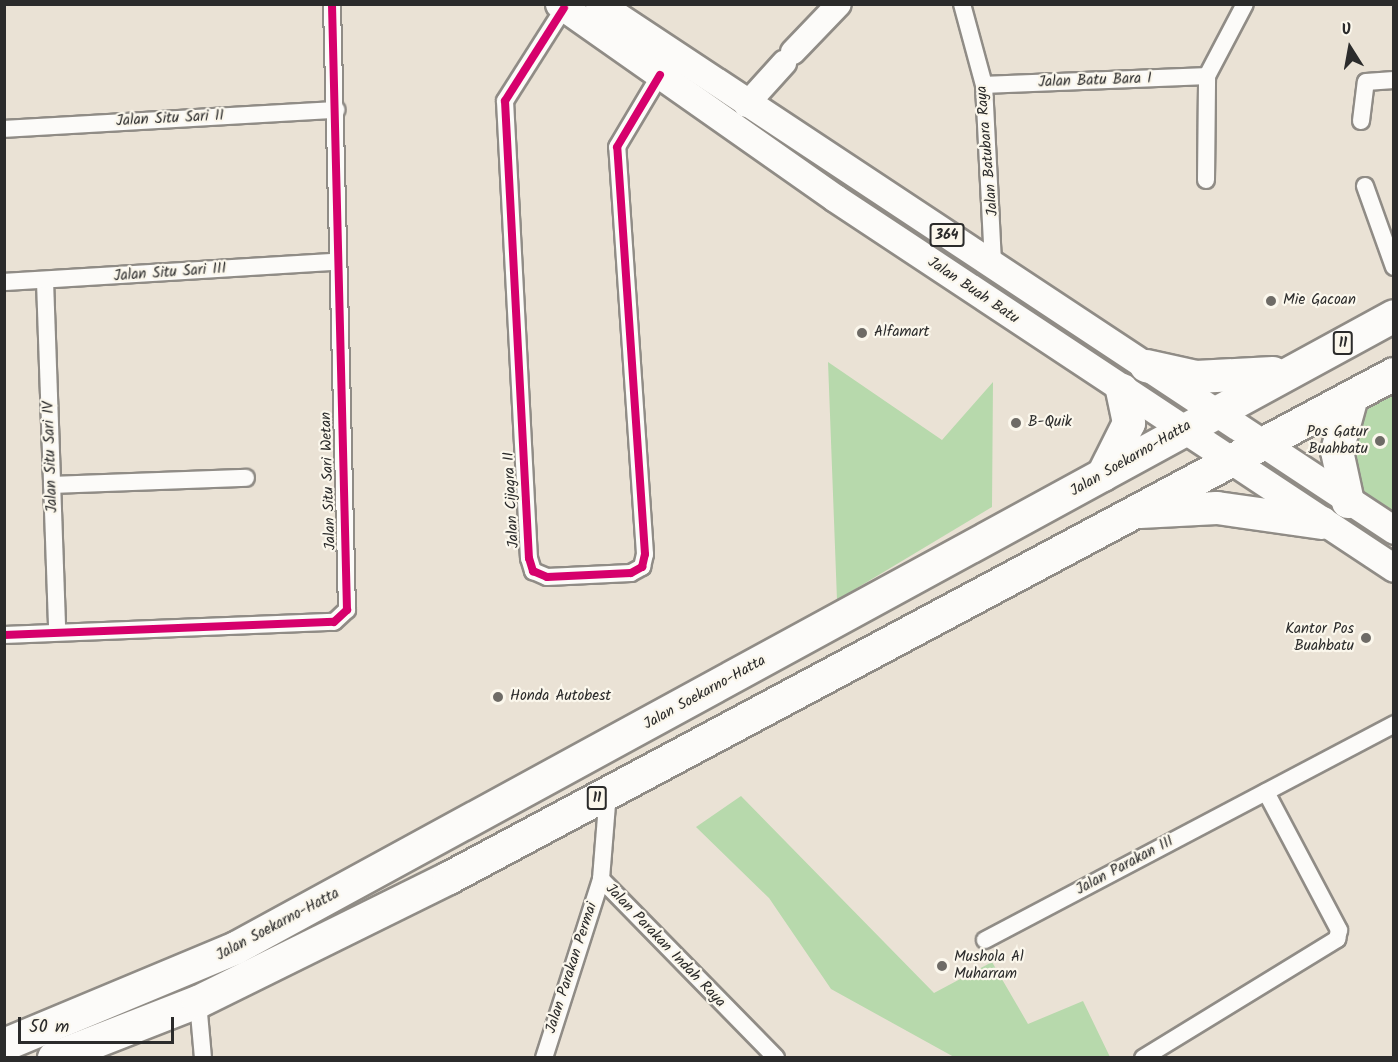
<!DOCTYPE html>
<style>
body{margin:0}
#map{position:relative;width:1398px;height:1062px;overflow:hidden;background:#eae2d5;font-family:Kalam,sans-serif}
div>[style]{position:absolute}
.green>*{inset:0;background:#b7d9ac}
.roads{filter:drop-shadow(2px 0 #908c86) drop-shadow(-2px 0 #908c86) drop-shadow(0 2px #908c86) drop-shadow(0 -2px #908c86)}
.street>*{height:16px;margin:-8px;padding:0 8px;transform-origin:8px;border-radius:8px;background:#fcfbf9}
.secondary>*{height:24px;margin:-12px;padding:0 12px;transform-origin:12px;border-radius:12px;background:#fcfbf9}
.primary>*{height:27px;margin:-13.5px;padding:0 13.5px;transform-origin:13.5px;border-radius:13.5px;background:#fcfbf9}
.highway>*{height:32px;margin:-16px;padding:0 16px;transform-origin:16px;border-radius:16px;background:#fcfbf9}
.cycleway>*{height:8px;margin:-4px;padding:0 4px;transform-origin:4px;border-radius:4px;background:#d6006c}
.dots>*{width:16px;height:16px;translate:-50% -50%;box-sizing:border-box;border:3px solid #fbf7ec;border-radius:50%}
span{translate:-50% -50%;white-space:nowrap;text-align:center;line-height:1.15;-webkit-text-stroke:4.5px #fbf7ec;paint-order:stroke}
.shield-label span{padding:2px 4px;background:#fbf7ec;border:2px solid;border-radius:4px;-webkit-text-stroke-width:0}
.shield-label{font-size:14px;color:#2b2b2b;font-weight:700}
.street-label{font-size:15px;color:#2b2b2b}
.poi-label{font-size:15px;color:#2b2b2b}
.left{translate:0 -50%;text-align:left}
.right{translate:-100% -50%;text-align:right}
.frame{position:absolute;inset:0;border:6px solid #2b2b2b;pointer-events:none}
.north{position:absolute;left:1320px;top:18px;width:60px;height:60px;-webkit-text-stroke:4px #fbf7ec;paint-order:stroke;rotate:349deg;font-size:16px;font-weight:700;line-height:24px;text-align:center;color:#2b2b2b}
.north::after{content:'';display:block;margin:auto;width:21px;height:27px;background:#2b2b2b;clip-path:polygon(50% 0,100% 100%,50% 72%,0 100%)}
.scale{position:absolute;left:18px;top:1017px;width:156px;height:27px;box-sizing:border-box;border:3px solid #2b2b2b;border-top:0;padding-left:8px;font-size:18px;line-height:21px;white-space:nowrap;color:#2b2b2b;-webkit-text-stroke:4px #fbf7ec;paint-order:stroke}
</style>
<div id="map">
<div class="green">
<i style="clip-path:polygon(828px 362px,942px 440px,993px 382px,992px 507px,837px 600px)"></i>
<i style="clip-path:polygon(1393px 377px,1393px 529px,1349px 498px,1346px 462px,1366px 392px)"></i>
<i style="clip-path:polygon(741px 796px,934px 993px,992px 962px,1028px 1024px,1083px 1001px,1110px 1057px,954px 1057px,831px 989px,769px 898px,696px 827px)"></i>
</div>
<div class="roads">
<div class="street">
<i style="left:962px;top:4px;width:84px;rotate:74.8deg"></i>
<i style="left:984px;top:85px;width:179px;rotate:87.1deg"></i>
<i style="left:564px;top:8px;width:110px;rotate:122.4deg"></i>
<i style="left:505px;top:101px;width:458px;rotate:87deg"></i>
<i style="left:529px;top:558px;width:14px;rotate:73deg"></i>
<i style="left:533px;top:571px;width:15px;rotate:23deg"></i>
<i style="left:547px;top:577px;width:84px;rotate:-2.7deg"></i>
<i style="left:631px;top:573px;width:13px;rotate:-29deg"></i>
<i style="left:642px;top:567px;width:13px;rotate:-77deg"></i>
<i style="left:645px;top:554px;width:408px;rotate:-93.9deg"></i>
<i style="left:617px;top:147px;width:84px;rotate:-59.2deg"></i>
<i style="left:984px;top:85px;width:223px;rotate:-2.3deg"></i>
<i style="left:1361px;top:121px;width:39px;rotate:-83deg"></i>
<i style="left:1366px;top:82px;width:28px;rotate:-4deg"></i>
<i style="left:4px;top:129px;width:333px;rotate:-3.3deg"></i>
<i style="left:1206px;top:180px;width:104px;rotate:-89.4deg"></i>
<i style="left:1207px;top:76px;width:81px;rotate:-62.2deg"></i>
<i style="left:1365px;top:186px;width:86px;rotate:70.3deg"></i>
<i style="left:45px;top:281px;width:351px;rotate:88deg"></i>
<i style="left:4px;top:282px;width:332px;rotate:-3.5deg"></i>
<i style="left:52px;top:485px;width:194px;rotate:-2.1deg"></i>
<i style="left:4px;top:635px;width:330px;rotate:-2.3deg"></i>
<i style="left:334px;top:622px;width:18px;rotate:-43deg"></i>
<i style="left:347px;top:610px;width:606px;rotate:-91.42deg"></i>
<i style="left:601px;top:879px;width:250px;rotate:45.6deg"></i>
<i style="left:985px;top:940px;width:463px;rotate:-27.8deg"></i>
<i style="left:198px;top:1002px;width:56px;rotate:84.9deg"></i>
<i style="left:544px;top:1058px;width:188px;rotate:-72.3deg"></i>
<i style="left:601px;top:879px;width:87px;rotate:-85.4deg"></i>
<i style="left:1143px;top:1058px;width:228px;rotate:-31.5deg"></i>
<i style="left:1337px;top:939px;width:9px;rotate:-77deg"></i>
<i style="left:1339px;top:930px;width:156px;rotate:-117.9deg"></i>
</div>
<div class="secondary">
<i style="left:793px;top:52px;width:66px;rotate:-46.2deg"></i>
<i style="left:746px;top:105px;width:57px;rotate:-47.9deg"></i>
</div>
<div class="primary">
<i style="left:559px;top:4px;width:337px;rotate:35.1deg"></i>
<i style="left:835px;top:198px;width:670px;rotate:33.5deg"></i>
<i style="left:599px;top:4px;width:953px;rotate:33.49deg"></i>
</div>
<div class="highway">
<i style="left:1146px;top:366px;width:51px;rotate:12.4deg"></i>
<i style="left:1196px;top:377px;width:77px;rotate:-3deg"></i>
<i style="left:1103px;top:475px;width:58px;rotate:-63.4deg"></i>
<i style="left:1129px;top:423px;width:34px;rotate:-102deg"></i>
<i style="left:1348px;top:502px;width:52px;rotate:-102.2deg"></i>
<i style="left:1337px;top:451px;width:56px;rotate:-74.5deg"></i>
<i style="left:1140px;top:512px;width:77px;rotate:-3deg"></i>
<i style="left:1217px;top:508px;width:106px;rotate:8.1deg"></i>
<i style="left:4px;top:1045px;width:251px;rotate:-22.7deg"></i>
<i style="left:236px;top:948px;width:1319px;rotate:-28.62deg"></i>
<i style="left:54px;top:1058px;width:155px;rotate:-21.3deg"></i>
<i style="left:198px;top:1002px;width:280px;rotate:-26.3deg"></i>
<i style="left:449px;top:878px;width:1071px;rotate:-28.07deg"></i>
</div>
</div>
<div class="cycleway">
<i style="left:564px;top:8px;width:110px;rotate:122.4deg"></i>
<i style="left:505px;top:101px;width:458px;rotate:87deg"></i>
<i style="left:529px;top:558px;width:14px;rotate:73deg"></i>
<i style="left:533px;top:571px;width:15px;rotate:23deg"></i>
<i style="left:547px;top:577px;width:84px;rotate:-2.7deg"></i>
<i style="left:631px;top:573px;width:13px;rotate:-29deg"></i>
<i style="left:642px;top:567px;width:13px;rotate:-77deg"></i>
<i style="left:645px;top:554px;width:408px;rotate:-93.9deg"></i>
<i style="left:617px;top:147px;width:84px;rotate:-59.2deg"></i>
<i style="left:4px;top:635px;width:330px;rotate:-2.3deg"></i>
<i style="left:334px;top:622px;width:18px;rotate:-43deg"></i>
<i style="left:347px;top:610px;width:606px;rotate:-91.42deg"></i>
</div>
<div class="dots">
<i style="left:1271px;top:301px;background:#6e6b66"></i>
<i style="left:862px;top:333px;background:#6e6b66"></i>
<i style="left:1016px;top:423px;background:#6e6b66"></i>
<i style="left:1380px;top:441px;background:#6e6b66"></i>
<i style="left:1366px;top:638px;background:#6e6b66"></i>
<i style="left:498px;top:697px;background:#6e6b66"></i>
<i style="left:942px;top:966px;background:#6e6b66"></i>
</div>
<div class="shield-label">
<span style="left:947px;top:235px">364</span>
<span style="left:1343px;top:343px">11</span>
<span style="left:597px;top:798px">11</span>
</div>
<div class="street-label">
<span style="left:1095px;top:81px;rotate:-2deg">Jalan Batu Bara I</span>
<span style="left:170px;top:119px;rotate:-3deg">Jalan Situ Sari II</span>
<span style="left:988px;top:151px;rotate:-95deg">Jalan Batubara Raya</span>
<span style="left:170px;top:273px;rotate:-4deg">Jalan Situ Sari III</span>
<span style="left:973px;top:291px;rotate:34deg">Jalan Buah Batu</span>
<span style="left:51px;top:457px;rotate:-92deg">Jalan Situ Sari IV</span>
<span style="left:1131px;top:459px;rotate:-30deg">Jalan Soekarno-Hatta</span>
<span style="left:329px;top:481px;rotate:-92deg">Jalan Situ Sari Wetan</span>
<span style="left:512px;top:500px;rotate:-93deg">Jalan Cijagra II</span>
<span style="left:705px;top:693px;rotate:-29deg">Jalan Soekarno-Hatta</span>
<span style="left:1125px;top:866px;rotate:-28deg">Jalan Parakan III</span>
<span style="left:278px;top:925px;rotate:-28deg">Jalan Soekarno-Hatta</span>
<span style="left:665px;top:946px;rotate:46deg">Jalan Parakan Indah Raya</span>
<span style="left:572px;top:968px;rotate:-72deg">Jalan Parakan Permai</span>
</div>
<div class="poi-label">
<span class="left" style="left:1283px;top:301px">Mie Gacoan</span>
<span class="left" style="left:874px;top:333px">Alfamart</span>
<span class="left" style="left:1028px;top:423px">B-Quik</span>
<span class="right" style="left:1368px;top:441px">Pos Gatur<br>Buahbatu</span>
<span class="right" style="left:1354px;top:638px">Kantor Pos<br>Buahbatu</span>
<span class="left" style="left:510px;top:697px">Honda Autobest</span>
<span class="left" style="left:954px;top:966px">Mushola Al<br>Muharram</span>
</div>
<div class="frame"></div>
<div class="north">U</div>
<div class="scale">50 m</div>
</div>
